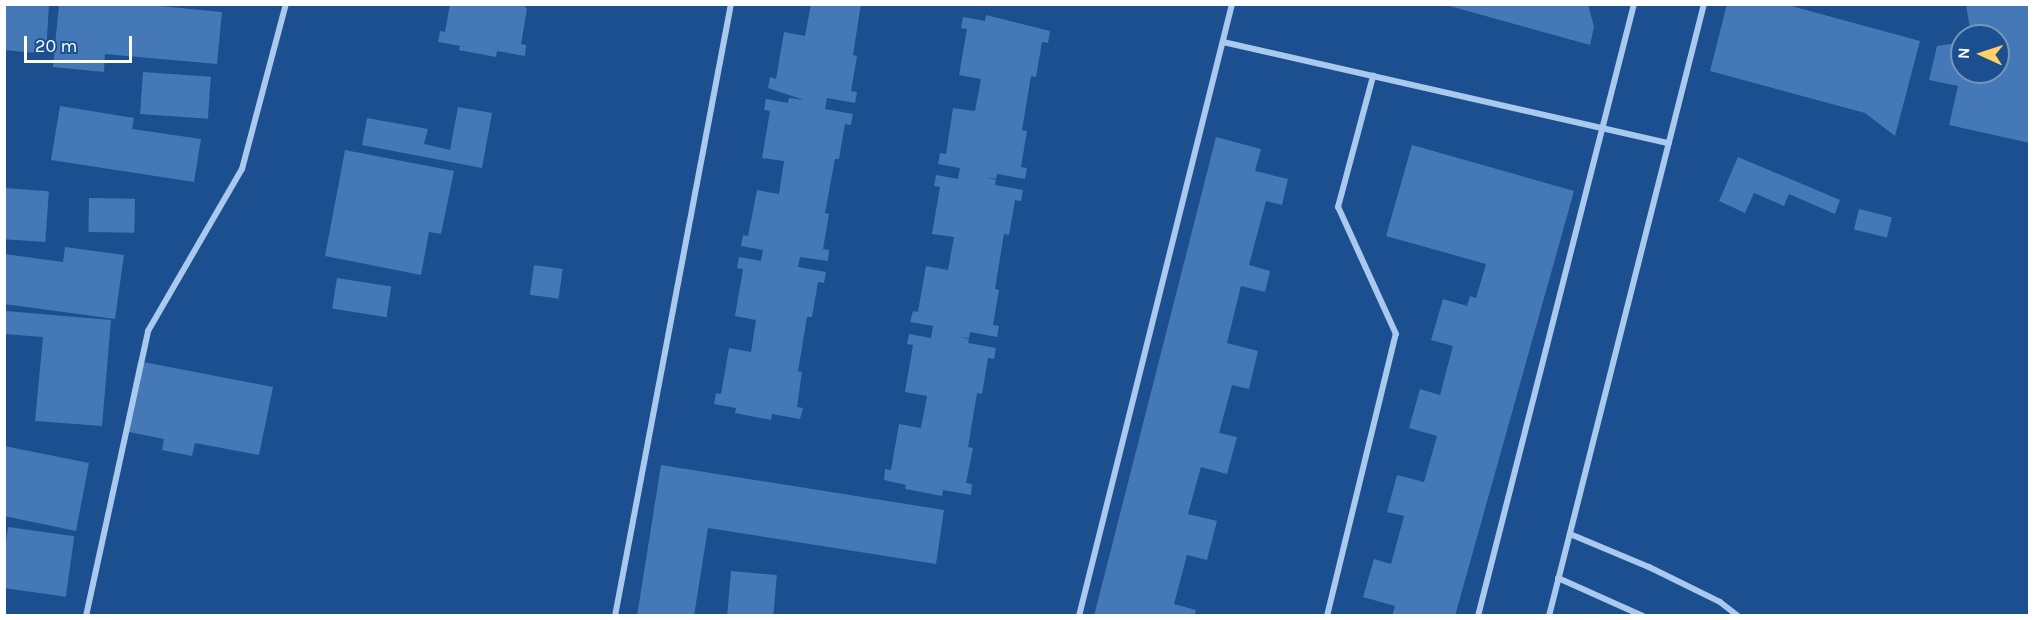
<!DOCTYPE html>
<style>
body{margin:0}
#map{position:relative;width:2034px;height:620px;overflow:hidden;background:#1b4f8f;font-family:Karla,sans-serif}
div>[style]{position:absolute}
.building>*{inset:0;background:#4478b7;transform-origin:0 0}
.minor>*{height:6px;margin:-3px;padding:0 3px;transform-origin:3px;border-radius:3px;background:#a9c9ee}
span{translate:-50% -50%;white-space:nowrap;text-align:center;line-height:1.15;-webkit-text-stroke:4.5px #1b4f8f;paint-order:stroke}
.frame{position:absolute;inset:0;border:6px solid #fff;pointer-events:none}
.north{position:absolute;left:1950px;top:24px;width:60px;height:60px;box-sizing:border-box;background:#1b4f8f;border:2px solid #7695bc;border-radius:50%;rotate:273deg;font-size:16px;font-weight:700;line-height:24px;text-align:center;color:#fff}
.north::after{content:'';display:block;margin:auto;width:21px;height:27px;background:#ffd166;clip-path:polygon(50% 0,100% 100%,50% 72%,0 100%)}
.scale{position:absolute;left:24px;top:36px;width:108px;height:27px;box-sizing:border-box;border:3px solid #fff;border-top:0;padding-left:8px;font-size:18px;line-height:21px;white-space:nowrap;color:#fff;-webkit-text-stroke:4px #1b4f8f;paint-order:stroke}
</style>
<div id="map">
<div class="building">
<i style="clip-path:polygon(4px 4px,49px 4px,46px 54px,4px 50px)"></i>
<i style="clip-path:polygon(59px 4px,139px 4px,222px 12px,217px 64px,105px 54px,104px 72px,53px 67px)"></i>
<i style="clip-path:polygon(450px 4px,523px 4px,527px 9px,521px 44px,526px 45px,525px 56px,497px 51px,496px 57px,459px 50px,460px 46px,438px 42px,440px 31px,445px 32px)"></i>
<i style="clip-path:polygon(811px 4px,861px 4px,853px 55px,857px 56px,851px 91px,857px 92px,855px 103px,827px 98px,825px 109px,853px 114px,851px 125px,845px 124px,839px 159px,835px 159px,825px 213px,829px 214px,823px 249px,829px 250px,828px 261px,800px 257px,798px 267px,826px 272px,824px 283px,818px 282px,812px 317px,807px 317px,798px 371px,802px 372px,797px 407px,803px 408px,800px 419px,772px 414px,771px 420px,735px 413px,736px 408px,714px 404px,716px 393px,721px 394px,729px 348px,751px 352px,756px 320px,735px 316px,743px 269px,737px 268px,739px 257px,761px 261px,763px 250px,741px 246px,743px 235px,748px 236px,757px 190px,779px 194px,784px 161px,762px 158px,770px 111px,764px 110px,766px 99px,788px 103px,789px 98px,804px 100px,768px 88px,770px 77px,776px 79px,784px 32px,805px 36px)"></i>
<i style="clip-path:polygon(1588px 4px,1594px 27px,1590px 45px,1446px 5px)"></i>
<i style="clip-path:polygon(1727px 4px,1784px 4px,1920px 41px,1895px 136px,1865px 113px,1710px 71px)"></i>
<i style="clip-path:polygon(1966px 4px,2030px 4px,2030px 143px,1949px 125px,1958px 86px,1929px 80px,1937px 46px,1962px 42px,1962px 72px,1998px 72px,1998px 36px,1971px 36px)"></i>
<i style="clip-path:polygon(986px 15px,1050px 31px,1048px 43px,1042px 42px,1036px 77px,1031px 76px,1022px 130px,1027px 131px,1021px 167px,1027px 168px,1025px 179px,997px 174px,996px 179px,986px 177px,996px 180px,995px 185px,1023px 190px,1021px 201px,1015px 200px,1009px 235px,1004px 234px,995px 289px,999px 290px,993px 325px,999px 326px,997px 337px,970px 332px,969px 338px,958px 337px,969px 339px,968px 343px,996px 348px,994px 359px,988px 358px,982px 394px,977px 393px,968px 447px,973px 448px,966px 483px,972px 484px,971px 495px,943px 490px,942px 496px,905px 489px,906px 485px,884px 480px,885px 469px,891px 470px,899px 424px,921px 428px,927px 396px,905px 392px,913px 345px,907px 344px,909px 334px,931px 338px,933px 326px,910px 322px,913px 311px,918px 312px,926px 266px,948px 270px,954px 237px,932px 234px,940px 187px,934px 186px,936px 175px,958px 179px,960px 168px,938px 164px,940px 153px,946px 154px,953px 108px,975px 111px,981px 79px,959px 75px,967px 29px,961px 28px,963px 17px,985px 21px)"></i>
<i style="left:143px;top:72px;width:68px;height:42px;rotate:4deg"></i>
<i style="clip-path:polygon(60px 106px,134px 118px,132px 129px,201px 139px,194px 182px,51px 160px)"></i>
<i style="clip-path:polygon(458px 107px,492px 113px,482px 168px,362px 145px,367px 118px,428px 129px,424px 144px,450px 150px)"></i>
<i style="clip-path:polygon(1216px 137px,1261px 149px,1255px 171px,1288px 179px,1282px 205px,1266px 201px,1249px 265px,1270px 271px,1265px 292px,1241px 286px,1227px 343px,1258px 351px,1249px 389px,1232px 385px,1219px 433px,1237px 437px,1227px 474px,1201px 467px,1188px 514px,1217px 521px,1207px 560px,1187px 555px,1174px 604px,1196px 610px,1194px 616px,1094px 616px)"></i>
<i style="clip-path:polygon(1412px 145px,1574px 191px,1455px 616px,1392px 616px,1395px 606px,1363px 597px,1374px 559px,1391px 564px,1404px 516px,1387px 512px,1397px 475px,1424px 482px,1437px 436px,1409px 428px,1420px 389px,1440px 395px,1453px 346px,1431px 340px,1443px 299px,1467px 306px,1470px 296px,1476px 298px,1486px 264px,1386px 236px)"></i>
<i style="clip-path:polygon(345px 150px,454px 171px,441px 234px,429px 232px,421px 275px,325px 256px)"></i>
<i style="clip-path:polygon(1738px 157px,1840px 200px,1835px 214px,1789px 194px,1784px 206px,1754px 193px,1745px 213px,1719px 201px)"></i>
<i style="left:4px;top:188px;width:45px;height:51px;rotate:4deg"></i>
<i style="left:89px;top:198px;width:46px;height:34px;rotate:1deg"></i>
<i style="left:1859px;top:209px;width:34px;height:21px;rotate:14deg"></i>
<i style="clip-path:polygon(65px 247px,124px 255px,115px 319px,4px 304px,4px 254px,63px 262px)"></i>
<i style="left:534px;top:265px;width:29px;height:30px;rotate:8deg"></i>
<i style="left:337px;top:278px;width:55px;height:31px;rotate:9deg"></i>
<i style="clip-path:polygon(6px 311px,111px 320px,102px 426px,35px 421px,43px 337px,4px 334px)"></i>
<i style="clip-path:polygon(138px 361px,273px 387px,259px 455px,195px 443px,192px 456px,162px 450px,164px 439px,124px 431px)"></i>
<i style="clip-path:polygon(4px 446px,89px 463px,76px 531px,4px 516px)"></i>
<i style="clip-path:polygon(661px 465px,944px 510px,936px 564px,708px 528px,694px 616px,637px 616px)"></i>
<i style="left:8px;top:527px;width:67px;height:61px;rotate:8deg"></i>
<i style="left:731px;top:571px;width:46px;height:45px;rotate:5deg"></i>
</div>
<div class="minor">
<i style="left:1223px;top:42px;width:457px;rotate:12.8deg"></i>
<i style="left:1570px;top:534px;width:86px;rotate:22.7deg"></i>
<i style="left:1649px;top:567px;width:79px;rotate:26.2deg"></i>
<i style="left:1720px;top:602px;width:23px;rotate:38deg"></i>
<i style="left:1558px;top:578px;width:93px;rotate:24.1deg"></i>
<i style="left:86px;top:616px;width:292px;rotate:-77.7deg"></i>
<i style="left:148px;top:331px;width:187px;rotate:-59.9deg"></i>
<i style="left:242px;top:169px;width:171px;rotate:-75.1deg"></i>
<i style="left:615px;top:616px;width:623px;rotate:-79.27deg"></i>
<i style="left:1079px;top:616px;width:631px;rotate:-75.96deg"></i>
<i style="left:1327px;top:616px;width:290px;rotate:-76.3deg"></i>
<i style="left:1396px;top:334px;width:140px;rotate:-114.5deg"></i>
<i style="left:1338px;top:207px;width:136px;rotate:-75deg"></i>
<i style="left:1478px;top:616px;width:632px;rotate:-75.7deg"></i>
<i style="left:1549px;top:616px;width:631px;rotate:-75.79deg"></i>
</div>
<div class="frame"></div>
<div class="north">N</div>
<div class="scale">20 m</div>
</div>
